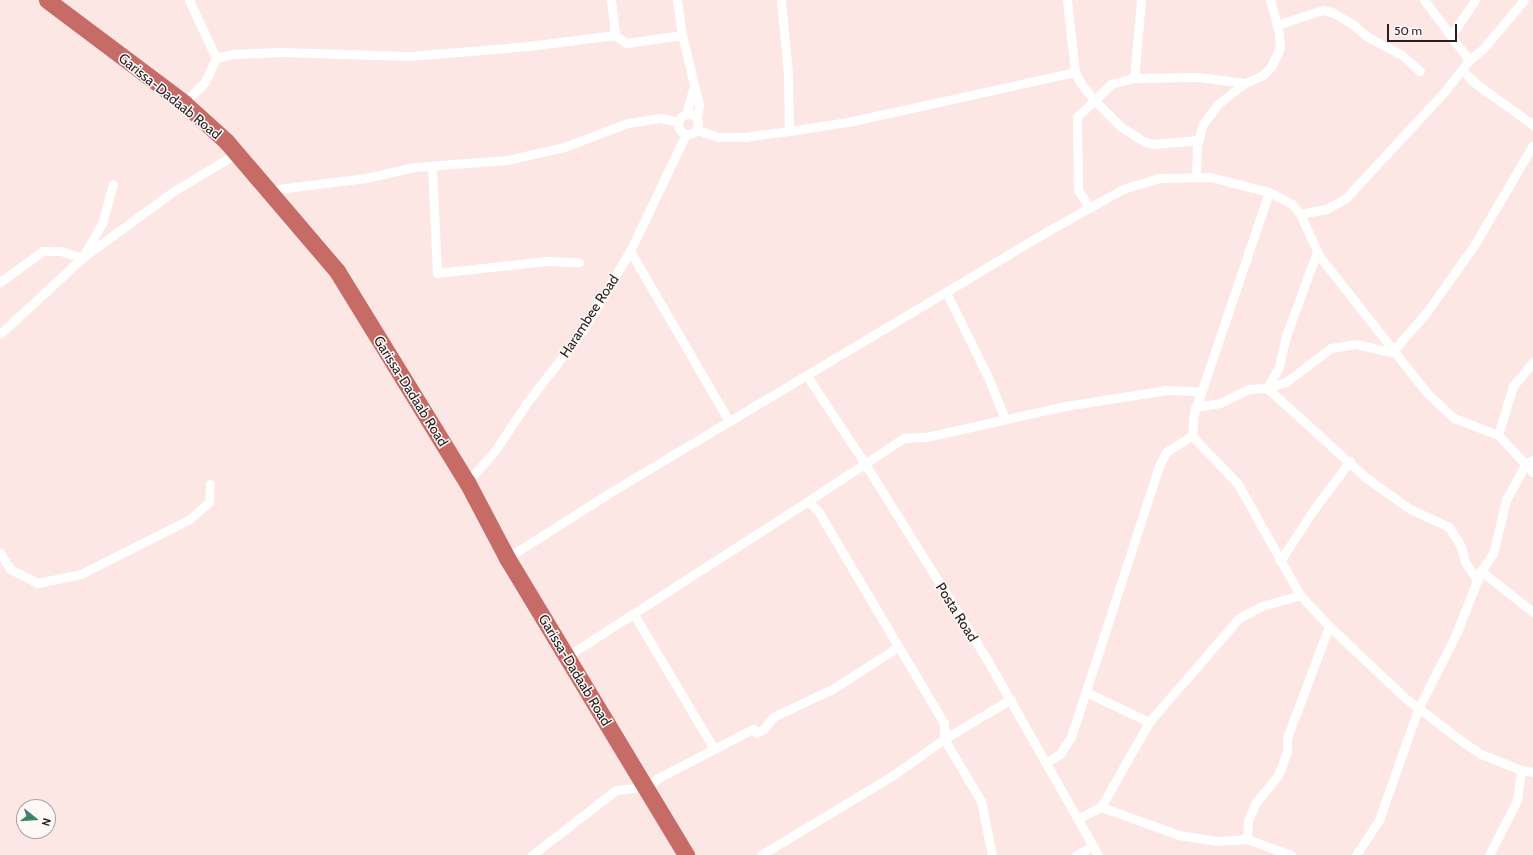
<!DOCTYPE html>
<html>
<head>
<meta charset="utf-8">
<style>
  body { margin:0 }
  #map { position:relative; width:1533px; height:855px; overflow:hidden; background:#fce7e5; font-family:Cabin,sans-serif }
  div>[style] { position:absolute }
  .street>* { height:9px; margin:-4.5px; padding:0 4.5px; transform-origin:4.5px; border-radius:4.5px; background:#fff }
  .street>.ring { margin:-4.5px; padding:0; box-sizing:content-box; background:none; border:9px solid #fff; border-radius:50% }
  .highway>* { height:17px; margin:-8.5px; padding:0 8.5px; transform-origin:8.5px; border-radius:8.5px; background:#c76b66 }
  span { translate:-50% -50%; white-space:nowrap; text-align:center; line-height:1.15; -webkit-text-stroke:3px #fef8f8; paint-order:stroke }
  .street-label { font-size:14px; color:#271e1d }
  .north { position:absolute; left:16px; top:799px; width:40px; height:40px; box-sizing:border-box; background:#fef8f8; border:1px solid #a8a1a0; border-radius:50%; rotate:107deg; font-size:11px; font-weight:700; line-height:16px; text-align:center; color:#271e1d }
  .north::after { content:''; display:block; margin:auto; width:14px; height:18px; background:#3f7f6d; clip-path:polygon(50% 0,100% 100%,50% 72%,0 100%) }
  .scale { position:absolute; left:1387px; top:24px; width:70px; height:18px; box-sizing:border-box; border:2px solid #271e1d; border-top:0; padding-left:5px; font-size:12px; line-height:14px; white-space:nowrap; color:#271e1d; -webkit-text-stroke:3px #fef8f8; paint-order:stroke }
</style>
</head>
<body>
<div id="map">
  <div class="street">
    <div style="left:189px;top:0;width:64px;rotate:65deg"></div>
    <div style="left:611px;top:0;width:35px;rotate:83deg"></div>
    <div style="left:677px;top:0;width:35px;rotate:82deg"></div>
    <div style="left:682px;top:35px;width:72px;rotate:76.3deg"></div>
    <div style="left:699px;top:105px;width:13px;rotate:99deg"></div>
    <div style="left:781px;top:0;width:74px;rotate:84.6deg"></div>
    <div style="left:788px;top:74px;width:57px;rotate:89deg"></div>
    <div style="left:1067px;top:0;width:72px;rotate:83.7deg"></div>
    <div style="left:1075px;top:72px;width:13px;rotate:63deg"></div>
    <div style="left:1081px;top:84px;width:19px;rotate:51deg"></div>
    <div style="left:1093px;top:99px;width:40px;rotate:45deg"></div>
    <div style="left:1121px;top:127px;width:28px;rotate:32deg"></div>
    <div style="left:1145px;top:142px;width:10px;rotate:11deg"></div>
    <div style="left:1155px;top:144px;width:43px;rotate:-5.3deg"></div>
    <div style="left:1424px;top:0;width:75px;rotate:53.1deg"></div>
    <div style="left:1277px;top:25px;width:48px;rotate:-18.1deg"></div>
    <div style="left:1323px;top:10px;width:9px;rotate:13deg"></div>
    <div style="left:1332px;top:12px;width:27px;rotate:31deg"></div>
    <div style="left:1355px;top:26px;width:15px;rotate:42deg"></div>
    <div style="left:1366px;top:36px;width:41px;rotate:27.8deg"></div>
    <div style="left:1402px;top:55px;width:24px;rotate:42deg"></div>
    <div style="left:1451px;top:36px;width:43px;rotate:-56.3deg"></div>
    <div style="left:1462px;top:70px;width:18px;rotate:45deg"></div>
    <div style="left:1475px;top:83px;width:72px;rotate:35.9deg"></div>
    <div style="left:1134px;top:78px;width:78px;rotate:-84.9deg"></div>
    <div style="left:184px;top:103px;width:30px;rotate:-45deg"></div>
    <div style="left:205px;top:82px;width:26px;rotate:-65deg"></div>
    <div style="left:216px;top:58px;width:17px;rotate:-13deg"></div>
    <div style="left:233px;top:54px;width:47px;rotate:-2.4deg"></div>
    <div style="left:280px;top:52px;width:130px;rotate:1.8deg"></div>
    <div style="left:410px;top:56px;width:118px;rotate:-4.8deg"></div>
    <div style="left:528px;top:46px;width:88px;rotate:-7.2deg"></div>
    <div style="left:615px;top:35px;width:14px;rotate:36deg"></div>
    <div style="left:626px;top:43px;width:57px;rotate:-8.1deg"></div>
    <div class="ring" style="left:678px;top:114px;width:11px;height:11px"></div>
    <div style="left:686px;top:114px;width:26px;rotate:-74deg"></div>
    <div style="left:697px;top:130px;width:22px;rotate:18deg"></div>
    <div style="left:718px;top:137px;width:26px"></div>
    <div style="left:744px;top:137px;width:45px;rotate:-7.6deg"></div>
    <div style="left:789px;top:131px;width:60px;rotate:-8.7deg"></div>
    <div style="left:848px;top:122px;width:232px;rotate:-12.4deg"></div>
    <div style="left:432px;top:167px;width:106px;rotate:87.3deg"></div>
    <div style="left:437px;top:273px;width:110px;rotate:-6.3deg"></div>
    <div style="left:546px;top:261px;width:33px;rotate:2deg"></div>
    <div style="left:1196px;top:175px;width:29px;rotate:-88deg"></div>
    <div style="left:1197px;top:146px;width:23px;rotate:-75deg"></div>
    <div style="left:1203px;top:124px;width:25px;rotate:-53deg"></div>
    <div style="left:1218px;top:104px;width:34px;rotate:-38deg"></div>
    <div style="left:1245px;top:83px;width:20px;rotate:-24deg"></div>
    <div style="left:1263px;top:75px;width:11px;rotate:-45deg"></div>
    <div style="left:1271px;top:67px;width:21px;rotate:-65deg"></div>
    <div style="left:1280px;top:48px;width:15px;rotate:-94deg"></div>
    <div style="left:1279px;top:33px;width:34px;rotate:-105deg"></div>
    <div style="left:270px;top:190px;width:97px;rotate:-7.1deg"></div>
    <div style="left:366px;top:178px;width:50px;rotate:-12.7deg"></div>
    <div style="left:415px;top:167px;width:92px;rotate:-4.4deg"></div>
    <div style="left:507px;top:160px;width:58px;rotate:-12.8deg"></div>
    <div style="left:564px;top:147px;width:68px;rotate:-20.6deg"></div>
    <div style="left:628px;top:123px;width:33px;rotate:-9deg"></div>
    <div style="left:661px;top:118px;width:17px;rotate:13deg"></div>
    <div style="left:1269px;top:192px;width:233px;rotate:108.7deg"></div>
    <div style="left:1194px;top:413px;width:23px;rotate:95deg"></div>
    <div style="left:1192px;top:436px;width:66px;rotate:46.2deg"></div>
    <div style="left:1238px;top:484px;width:127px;rotate:60.8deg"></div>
    <div style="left:1300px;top:595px;width:42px;rotate:46.9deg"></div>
    <div style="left:1329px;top:626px;width:103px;rotate:43.4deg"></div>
    <div style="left:1404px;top:697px;width:74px;rotate:37.3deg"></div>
    <div style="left:1463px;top:742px;width:22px;rotate:34deg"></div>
    <div style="left:1481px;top:754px;width:43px;rotate:21.8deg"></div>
    <div style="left:1521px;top:770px;width:12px;rotate:9deg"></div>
    <div style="left:1090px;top:208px;width:22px;rotate:-124deg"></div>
    <div style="left:1078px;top:190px;width:73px;rotate:-90.8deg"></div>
    <div style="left:1077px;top:117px;width:47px;rotate:-44.1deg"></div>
    <div style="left:1111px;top:84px;width:24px;rotate:-15deg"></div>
    <div style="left:1134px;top:78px;width:65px;rotate:-0.9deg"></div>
    <div style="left:1199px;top:77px;width:46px;rotate:7.4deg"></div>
    <div style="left:1300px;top:214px;width:26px;rotate:-11deg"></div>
    <div style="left:1326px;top:209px;width:21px;rotate:-28deg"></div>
    <div style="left:1345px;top:199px;width:147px;rotate:-47.2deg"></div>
    <div style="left:1445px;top:91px;width:39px;rotate:-52deg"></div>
    <div style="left:1469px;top:60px;width:16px;rotate:-38deg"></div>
    <div style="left:1482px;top:50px;width:65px;rotate:-50deg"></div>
    <div style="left:630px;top:251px;width:197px;rotate:59.8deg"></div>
    <div style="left:1317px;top:252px;width:90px;rotate:110.3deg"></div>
    <div style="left:1286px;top:336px;width:32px;rotate:103deg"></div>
    <div style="left:1279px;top:367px;width:24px;rotate:120deg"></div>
    <div style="left:1267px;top:388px;width:132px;rotate:42.2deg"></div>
    <div style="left:1365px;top:477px;width:55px;rotate:35.4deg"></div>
    <div style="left:1410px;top:509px;width:43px;rotate:24.8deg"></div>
    <div style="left:1449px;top:527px;width:22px;rotate:58deg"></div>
    <div style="left:1461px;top:546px;width:16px;rotate:76deg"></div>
    <div style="left:1465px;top:562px;width:22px;rotate:56deg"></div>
    <div style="left:0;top:282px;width:53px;rotate:-35.8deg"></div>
    <div style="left:43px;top:251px;width:18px"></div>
    <div style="left:61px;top:251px;width:22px;rotate:18deg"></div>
    <div style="left:82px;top:258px;width:39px;rotate:-60deg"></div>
    <div style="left:102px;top:224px;width:41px;rotate:-74.6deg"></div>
    <div style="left:946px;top:292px;width:95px;rotate:63.7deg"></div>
    <div style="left:988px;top:377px;width:45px;rotate:68deg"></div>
    <div style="left:0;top:334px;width:112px;rotate:-42.8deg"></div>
    <div style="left:82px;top:258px;width:114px;rotate:-36.1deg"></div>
    <div style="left:174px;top:191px;width:74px;rotate:-31.1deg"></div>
    <div style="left:807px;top:376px;width:103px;rotate:56.5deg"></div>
    <div style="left:864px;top:462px;width:237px;rotate:58.1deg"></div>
    <div style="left:989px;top:663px;width:221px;rotate:60.4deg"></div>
    <div style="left:1195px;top:407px;width:25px;rotate:-9deg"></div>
    <div style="left:1220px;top:403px;width:32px;rotate:-26deg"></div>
    <div style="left:1249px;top:389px;width:18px;rotate:-3deg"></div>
    <div style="left:1267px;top:388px;width:20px;rotate:-18deg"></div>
    <div style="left:1286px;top:382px;width:56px;rotate:-37.1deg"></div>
    <div style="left:1331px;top:348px;width:25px;rotate:-9deg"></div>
    <div style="left:1356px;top:344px;width:37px;rotate:13deg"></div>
    <div style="left:1392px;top:352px;width:52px;rotate:-48.9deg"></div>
    <div style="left:1426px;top:313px;width:81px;rotate:-54.5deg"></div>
    <div style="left:1473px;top:247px;width:118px;rotate:-59.5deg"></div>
    <div style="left:1498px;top:435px;width:51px;rotate:-73deg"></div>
    <div style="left:1513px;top:386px;width:31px;rotate:-50deg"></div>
    <div style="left:467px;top:482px;width:40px;rotate:-48deg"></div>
    <div style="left:494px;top:452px;width:58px;rotate:-56.3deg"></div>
    <div style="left:526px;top:404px;width:97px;rotate:-52.5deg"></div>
    <div style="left:585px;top:327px;width:88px;rotate:-59.4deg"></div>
    <div style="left:630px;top:251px;width:130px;rotate:-64.4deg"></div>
    <div style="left:808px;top:501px;width:115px;rotate:-33.3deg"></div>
    <div style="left:904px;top:438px;width:22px;rotate:-3deg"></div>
    <div style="left:926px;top:437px;width:142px;rotate:-12.6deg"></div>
    <div style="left:1065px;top:406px;width:103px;rotate:-8.9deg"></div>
    <div style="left:1167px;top:390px;width:34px;rotate:2deg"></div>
    <div style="left:0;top:553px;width:19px;rotate:58deg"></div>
    <div style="left:10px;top:569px;width:31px;rotate:27deg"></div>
    <div style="left:38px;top:583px;width:44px;rotate:-11.8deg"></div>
    <div style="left:81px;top:574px;width:122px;rotate:-26.8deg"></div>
    <div style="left:190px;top:519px;width:25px;rotate:-42deg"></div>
    <div style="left:209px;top:502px;width:18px;rotate:-87deg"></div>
    <div style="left:507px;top:558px;width:123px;rotate:-32.4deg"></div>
    <div style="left:611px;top:492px;width:507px;rotate:-30.87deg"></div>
    <div style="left:1046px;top:232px;width:88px;rotate:-29.2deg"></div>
    <div style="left:1123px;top:189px;width:38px;rotate:-17deg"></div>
    <div style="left:1159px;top:178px;width:51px;rotate:-1.1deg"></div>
    <div style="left:1210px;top:177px;width:61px;rotate:14.3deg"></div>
    <div style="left:1269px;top:192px;width:26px;rotate:28deg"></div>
    <div style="left:1292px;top:204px;width:13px;rotate:51deg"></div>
    <div style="left:1300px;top:214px;width:47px;rotate:65.1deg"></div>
    <div style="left:1320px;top:257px;width:173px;rotate:51.8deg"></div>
    <div style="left:1427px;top:393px;width:37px;rotate:43deg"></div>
    <div style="left:1454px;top:418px;width:47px;rotate:21.1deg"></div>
    <div style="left:1498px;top:435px;width:51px;rotate:46.6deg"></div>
    <div style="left:1280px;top:561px;width:62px;rotate:-56.8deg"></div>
    <div style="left:1314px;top:509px;width:60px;rotate:-53.1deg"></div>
    <div style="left:1481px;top:571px;width:66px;rotate:38.3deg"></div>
    <div style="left:633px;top:613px;width:158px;rotate:59.2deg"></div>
    <div style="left:566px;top:657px;width:288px;rotate:-32.8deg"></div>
    <div style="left:808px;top:501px;width:14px;rotate:45deg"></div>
    <div style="left:818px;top:511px;width:247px;rotate:59.3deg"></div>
    <div style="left:944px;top:723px;width:16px;rotate:90deg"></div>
    <div style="left:944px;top:739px;width:72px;rotate:59.2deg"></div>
    <div style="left:981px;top:801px;width:55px;rotate:78.5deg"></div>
    <div style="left:1088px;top:693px;width:68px;rotate:25.4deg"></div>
    <div style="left:1046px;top:763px;width:17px;rotate:-33deg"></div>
    <div style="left:1060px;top:754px;width:20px;rotate:-57deg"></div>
    <div style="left:1071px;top:737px;width:285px;rotate:-72deg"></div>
    <div style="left:1159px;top:466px;width:16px;rotate:-63deg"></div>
    <div style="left:1166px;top:452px;width:31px;rotate:-32deg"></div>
    <div style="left:1101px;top:807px;width:83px;rotate:19.7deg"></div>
    <div style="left:1179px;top:835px;width:38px;rotate:9deg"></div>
    <div style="left:1217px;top:841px;width:30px;rotate:-4deg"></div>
    <div style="left:1247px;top:839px;width:47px;rotate:20deg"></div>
    <div style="left:1078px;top:819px;width:26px;rotate:-28deg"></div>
    <div style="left:1101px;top:807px;width:98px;rotate:-60.5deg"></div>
    <div style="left:1149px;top:722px;width:138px;rotate:-49.1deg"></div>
    <div style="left:1239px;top:618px;width:26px;rotate:-28deg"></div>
    <div style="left:1262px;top:606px;width:40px;rotate:-16deg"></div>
    <div style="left:1247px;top:839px;width:18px;rotate:-87deg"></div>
    <div style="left:1248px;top:821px;width:21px;rotate:-67deg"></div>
    <div style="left:1256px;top:802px;width:34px;rotate:-50deg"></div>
    <div style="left:1278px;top:776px;width:27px;rotate:-70deg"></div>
    <div style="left:1287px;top:751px;width:13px;rotate:-90deg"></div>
    <div style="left:1287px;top:738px;width:120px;rotate:-69.4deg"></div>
    <div style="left:532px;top:855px;width:106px;rotate:-37.7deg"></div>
    <div style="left:616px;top:790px;width:30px;rotate:-6deg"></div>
    <div style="left:646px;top:787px;width:17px;rotate:-36deg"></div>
    <div style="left:660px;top:777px;width:105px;rotate:-27.3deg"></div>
    <div style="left:753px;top:729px;width:5px;rotate:53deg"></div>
    <div style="left:756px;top:733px;width:9px;rotate:-27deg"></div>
    <div style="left:764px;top:729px;width:15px;rotate:-53deg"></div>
    <div style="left:773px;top:717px;width:68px;rotate:-25.4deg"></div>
    <div style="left:834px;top:688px;width:76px;rotate:-32.6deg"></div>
    <div style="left:761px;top:855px;width:153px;rotate:-31.1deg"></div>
    <div style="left:892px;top:776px;width:64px;rotate:-35.4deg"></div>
    <div style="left:944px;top:739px;width:78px;rotate:-30.8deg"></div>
    <div style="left:1076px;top:855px;width:18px;rotate:-27deg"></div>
    <div style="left:1356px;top:855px;width:42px;rotate:-56.7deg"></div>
    <div style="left:1379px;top:820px;width:118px;rotate:-70.6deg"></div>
    <div style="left:1418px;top:709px;width:84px;rotate:-63.1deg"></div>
    <div style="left:1456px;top:634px;width:68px;rotate:-68.4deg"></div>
    <div style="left:1481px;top:571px;width:21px;rotate:-55deg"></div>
    <div style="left:1493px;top:554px;width:56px;rotate:-76.5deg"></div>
    <div style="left:1506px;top:500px;width:42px;rotate:-61.6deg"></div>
    <div style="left:1526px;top:463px;width:8px;rotate:-23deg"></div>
    <div style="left:1489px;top:855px;width:62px;rotate:-63deg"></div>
    <div style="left:1517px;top:800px;width:30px;rotate:-82deg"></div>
  </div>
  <div class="highway">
    <div style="left:47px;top:0;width:171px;rotate:36.9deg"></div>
    <div style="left:184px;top:103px;width:57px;rotate:42.1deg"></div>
    <div style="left:226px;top:141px;width:171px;rotate:49.5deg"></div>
    <div style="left:337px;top:271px;width:248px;rotate:58.4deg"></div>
    <div style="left:467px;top:482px;width:86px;rotate:62.2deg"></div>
    <div style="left:507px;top:558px;width:347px;rotate:58.9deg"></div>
  </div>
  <div class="street-label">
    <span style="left:170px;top:96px;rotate:39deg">Garissa-Dadaab Road</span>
    <span style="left:589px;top:316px;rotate:-57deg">Harambee Road</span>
    <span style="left:411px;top:391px;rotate:58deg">Garissa-Dadaab Road</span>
    <span style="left:957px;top:612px;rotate:58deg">Posta Road</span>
    <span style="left:575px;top:670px;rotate:59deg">Garissa-Dadaab Road</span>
  </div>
  <div class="north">N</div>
  <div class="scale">50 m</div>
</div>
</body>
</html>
